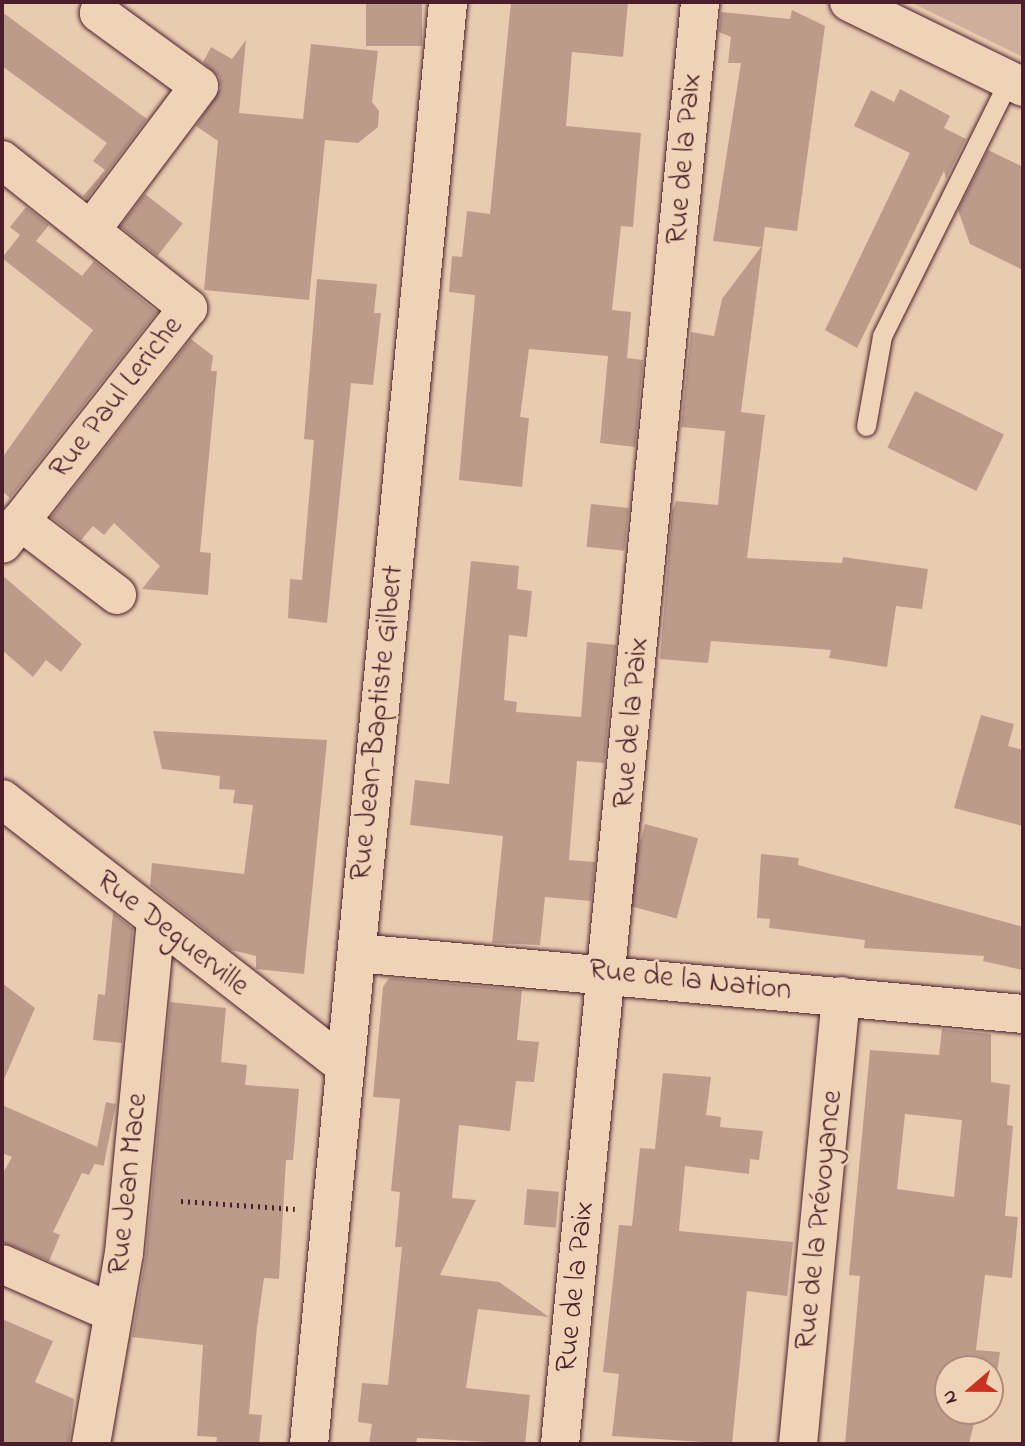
<!DOCTYPE html>
<html>
<head>
<meta charset="utf-8">
<style>
  body { margin:0 }
  #map { position:relative; width:1025px; height:1446px; overflow:hidden; background:#e9ccb0; font-family:"Indie Flower",sans-serif }
  div>[style] { position:absolute }
  .green>* { inset:0; background:#cfaf9b }
  .building>* { inset:0; background:#bd9b8b; transform-origin:0 0 }
  .path>* { height:4.5px; margin-top:-2.25px; transform-origin:0; background:repeating-linear-gradient(90deg,#4a1f2b 0 2px,transparent 0 7px) }
  .roads { filter:drop-shadow(0 0 2px #4a1f2b) drop-shadow(0 0 2px #4a1f2b) }
  .service>* { height:19px; margin:-9.5px; padding:0 9.5px; transform-origin:9.5px; border-radius:9.5px; background:#f0d3b6 }
  .minor>* { height:38px; margin:-19px; padding:0 19px; transform-origin:19px; border-radius:19px; background:#f0d3b6 }
  .tertiary>* { height:38px; margin:-19px; padding:0 19px; transform-origin:19px; border-radius:19px; background:#f0d3b6 }
  span { translate:-50% -50%; white-space:nowrap; text-align:center; line-height:1.15; -webkit-text-stroke:5px #f0d3b6; paint-order:stroke }
  .street-label { font-size:30px; color:#4a1f2b }
  .frame { position:absolute; inset:0; border:4px solid #4a1f2b; pointer-events:none }
  .north { position:absolute; left:934px; top:1355px; width:70px; height:70px; box-sizing:border-box; background:#f0d3b6; border:2px solid #ae8b7e; border-radius:50%; rotate:250deg; font-size:19px; font-weight:700; line-height:28px; text-align:center; color:#4a1f2b }
  .north::after { content:''; display:block; margin:auto; width:24px; height:32px; background:#c8321e; clip-path:polygon(50% 0,100% 100%,50% 72%,0 100%) }
</style>
</head>
<body>
<div id="map">
  <div class="green">
    <div style="clip-path:polygon(910px 2px,1023px 2px,1023px 57px)"></div>
  </div>
  <div class="building">
    <div style="left:366px;top:2px;width:56px;height:44px"></div>
    <div style="clip-path:polygon(511px 2px,628px 2px,623px 57px,572px 52px,566px 126px,641px 133px,633px 227px,621px 226px,612px 310px,631px 312px,627px 358px,643px 360px,635px 447px,600px 443px,608px 356px,529px 349px,520px 417px,529px 418px,522px 487px,459px 480px,475px 295px,449px 292px,452px 256px,462px 257px,467px 211px,490px 214px)"></div>
    <div style="clip-path:polygon(792px 10px,825px 26px,797px 231px,765px 227px,741px 412px,765px 415px,747px 558px,842px 563px,843px 557px,928px 569px,922px 609px,896px 606px,887px 667px,829px 658px,831px 650px,711px 641px,708px 663px,660px 659px,672px 512px,676px 501px,718px 505px,725px 431px,681px 427px,691px 332px,714px 336px,722px 299px,761px 247px,713px 241px,741px 63px,728px 63px,731px 37px,719px 32px,721px 12px,790px 19px)"></div>
    <div style="clip-path:polygon(2px 12px,147px 119px,87px 199px,83px 196px,105px 170px,93px 161px,107px 143px,2px 66px)"></div>
    <div style="clip-path:polygon(246px 40px,239px 113px,303px 119px,311px 44px,378px 51px,372px 102px,379px 111px,378px 127px,358px 143px,325px 140px,309px 300px,204px 290px,218px 141px,196px 126px,221px 88px,219px 77px,203px 62px,211px 47px,232px 59px)"></div>
    <div style="clip-path:polygon(900px 89px,950px 116px,944px 128px,966px 139px,946px 179px,944px 171px,857px 348px,825px 330px,910px 153px,854px 126px,871px 90px,894px 102px)"></div>
    <div style="clip-path:polygon(988px 150px,1023px 167px,1023px 270px,970px 244px,958px 210px)"></div>
    <div style="left:145px;top:194px;width:48px;height:41px;rotate:38deg"></div>
    <div style="clip-path:polygon(26px 207px,49px 225px,36px 241px,82px 276px,94px 261px,157px 312px,10px 498px,2px 491px,2px 458px,93px 330px,2px 258px,20px 235px,10px 227px)"></div>
    <div style="clip-path:polygon(317px 279px,377px 284px,374px 313px,381px 313px,373px 385px,351px 383px,327px 623px,288px 618px,290px 579px,302px 580px,314px 440px,304px 439px)"></div>
    <div style="clip-path:polygon(191px 339px,213px 356px,211px 371px,217px 371px,200px 552px,211px 553px,208px 595px,142px 589px,160px 566px,114px 523px,104px 535px,93px 526px,81px 540px,51px 517px)"></div>
    <div style="left:915px;top:391px;width:99px;height:63px;rotate:26deg"></div>
    <div style="left:591px;top:504px;width:38px;height:43px;rotate:6deg"></div>
    <div style="clip-path:polygon(471px 561px,519px 566px,517px 589px,532px 591px,527px 637px,509px 635px,504px 700px,517px 702px,516px 712px,581px 717px,587px 642px,616px 645px,604px 763px,577px 761px,569px 860px,595px 862px,591px 901px,545px 897px,540px 945px,492px 943px,503px 836px,410px 825px,415px 780px,449px 784px)"></div>
    <div style="clip-path:polygon(2px 575px,82px 644px,61px 672px,46px 660px,33px 677px,2px 650px)"></div>
    <div style="clip-path:polygon(981px 715px,1014px 724px,1008px 746px,1023px 750px,1023px 826px,954px 808px)"></div>
    <div style="clip-path:polygon(153px 731px,327px 740px,304px 974px,256px 969px,256px 956px,231px 950px,150px 886px,152px 863px,244px 874px,253px 805px,233px 803px,235px 790px,219px 789px,220px 776px,162px 769px)"></div>
    <div style="left:645px;top:824px;width:55px;height:83px;rotate:15deg"></div>
    <div style="clip-path:polygon(761px 854px,799px 858px,798px 865px,1023px 927px,1023px 970px,983px 961px,984px 956px,864px 948px,865px 940px,769px 928px,770px 919px,757px 918px)"></div>
    <div style="clip-path:polygon(113px 913px,133px 929px,122px 1043px,93px 1040px,98px 994px,105px 995px)"></div>
    <div style="clip-path:polygon(389px 978px,522px 990px,517px 1040px,539px 1042px,534px 1082px,516px 1081px,510px 1131px,459px 1125px,452px 1198px,476px 1200px,440px 1275px,499px 1282px,549px 1317px,478px 1309px,466px 1388px,530px 1395px,525px 1444px,417px 1438px,416px 1444px,369px 1444px,372px 1424px,358px 1422px,362px 1383px,388px 1385px,402px 1247px,395px 1247px,400px 1192px,391px 1191px,400px 1099px,373px 1097px,383px 987px)"></div>
    <div style="clip-path:polygon(2px 983px,35px 1008px,2px 1084px)"></div>
    <div style="clip-path:polygon(170px 1002px,226px 1008px,221px 1062px,247px 1065px,245px 1085px,299px 1089px,293px 1160px,286px 1160px,279px 1279px,264px 1278px,257px 1327px,249px 1414px,262px 1415px,259px 1444px,216px 1444px,217px 1437px,197px 1436px,203px 1345px,132px 1337px,146px 1255px)"></div>
    <div style="clip-path:polygon(evenodd,942px 1029px,991px 1034px,991px 1082px,1010px 1085px,1007px 1125px,1013px 1126px,1005px 1216px,1018px 1217px,1012px 1278px,985px 1275px,976px 1350px,1000px 1352px,995px 1386px,990px 1385px,990px 1369px,948px 1369px,948px 1411px,977px 1411px,969px 1444px,845px 1444px,860px 1276px,849px 1275px,870px 1050px,939px 1055px,942px 1029px,905px 1114px,962px 1120px,954px 1197px,897px 1189px,905px 1114px)"></div>
    <div style="clip-path:polygon(663px 1073px,711px 1077px,706px 1115px,721px 1117px,720px 1127px,763px 1131px,759px 1160px,750px 1159px,749px 1174px,685px 1166px,679px 1231px,793px 1242px,787px 1296px,747px 1291px,732px 1444px,612px 1436px,619px 1374px,603px 1372px,619px 1225px,632px 1226px,640px 1148px,655px 1149px)"></div>
    <div style="left:106px;top:1102px;width:10px;height:63px;rotate:11deg"></div>
    <div style="clip-path:polygon(2px 1105px,102px 1149px,89px 1175px,82px 1173px,53px 1232px,60px 1235px,49px 1261px,2px 1242px,2px 1175px,12px 1157px,2px 1153px)"></div>
    <div style="left:527px;top:1189px;width:32px;height:36px;rotate:5deg"></div>
    <div style="clip-path:polygon(2px 1319px,53px 1341px,35px 1382px,74px 1399px,69px 1444px,2px 1444px)"></div>
  </div>
  <div class="path">
    <div style="left:181px;top:1201px;width:114px;rotate:4deg"></div>
  </div>
  <div class="roads">
    <div class="service">
      <div style="left:866px;top:426px;width:91px;rotate:-79.9deg"></div>
      <div style="left:882px;top:336px;width:286px;rotate:-63.6deg"></div>
    </div>
    <div class="minor">
      <div style="left:2px;top:160px;width:238px;rotate:38.5deg"></div>
      <div style="left:188px;top:308px;width:300px;rotate:128.2deg"></div>
      <div style="left:91px;top:230px;width:180px;rotate:-53.1deg"></div>
      <div style="left:199px;top:86px;width:124px;rotate:-143.9deg"></div>
      <div style="left:20px;top:521px;width:122px;rotate:37.3deg"></div>
      <div style="left:2px;top:799px;width:435px;rotate:37.9deg"></div>
      <div style="left:357px;top:953px;width:669px;rotate:5.23deg"></div>
      <div style="left:2px;top:1264px;width:121px;rotate:23.8deg"></div>
      <div style="left:91px;top:1444px;width:194px;rotate:-80.2deg"></div>
      <div style="left:124px;top:1253px;width:332px;rotate:-84.5deg"></div>
      <div style="left:309px;top:1444px;width:1449px;rotate:-84.49deg"></div>
      <div style="left:560px;top:1444px;width:1449px;rotate:-84.45deg"></div>
      <div style="left:798px;top:1444px;width:450px;rotate:-84.5deg"></div>
    </div>
    <div class="tertiary">
      <div style="left:849px;top:2px;width:194px;rotate:26deg"></div>
    </div>
  </div>
  <div class="street-label">
    <span style="left:685px;top:159px;rotate:-85deg">Rue de la Paix</span>
    <span style="left:117px;top:398px;rotate:-52deg">Rue Paul Leriche</span>
    <span style="left:378px;top:723px;rotate:-84deg">Rue Jean-Baptiste Gilbert</span>
    <span style="left:632px;top:723px;rotate:-85deg">Rue de la Paix</span>
    <span style="left:172px;top:934px;rotate:38deg">Rue Deguerville</span>
    <span style="left:690px;top:981px;rotate:6deg">Rue de la Nation</span>
    <span style="left:129px;top:1184px;rotate:-84deg">Rue Jean Mace</span>
    <span style="left:820px;top:1220px;rotate:-84deg">Rue de la Prévoyance</span>
    <span style="left:576px;top:1287px;rotate:-84deg">Rue de la Paix</span>
  </div>
  <div class="frame"></div>
  <div class="north">N</div>
</div>
</body>
</html>
